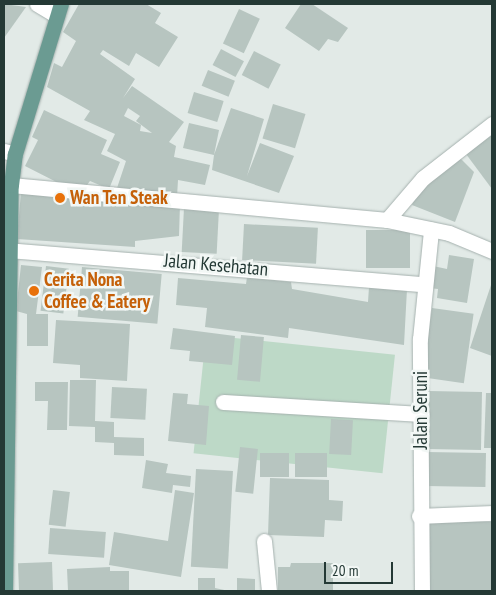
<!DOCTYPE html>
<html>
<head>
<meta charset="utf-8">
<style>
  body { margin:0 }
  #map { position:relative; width:496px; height:595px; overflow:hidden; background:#e2eae7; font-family:"PT Sans Narrow",sans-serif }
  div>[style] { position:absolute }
  .green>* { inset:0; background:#bdd9c7; transform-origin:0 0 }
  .building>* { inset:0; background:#b7c5c0; transform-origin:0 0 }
  .roads { filter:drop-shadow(0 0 1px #a5b1ae) drop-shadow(0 0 1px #a5b1ae) }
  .minor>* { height:15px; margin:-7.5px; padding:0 7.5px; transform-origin:7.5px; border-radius:7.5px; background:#fff }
  .primary>* { height:15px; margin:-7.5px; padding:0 7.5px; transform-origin:7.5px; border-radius:7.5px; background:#6b9b92 }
  .dots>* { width:14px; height:14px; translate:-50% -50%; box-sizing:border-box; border:2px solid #f2f7f5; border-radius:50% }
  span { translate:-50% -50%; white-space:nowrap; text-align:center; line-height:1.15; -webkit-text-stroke:5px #f2f7f5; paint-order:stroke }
  .food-label { font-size:19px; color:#c56008; font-weight:700 }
  .left { translate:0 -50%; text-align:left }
  .street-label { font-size:19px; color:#243935 }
  .frame { position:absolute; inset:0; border:5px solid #243935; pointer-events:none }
  .scale { position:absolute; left:324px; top:562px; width:69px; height:22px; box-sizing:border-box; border:2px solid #243935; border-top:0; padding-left:6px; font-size:15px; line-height:18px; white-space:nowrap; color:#243935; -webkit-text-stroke:4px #f2f7f5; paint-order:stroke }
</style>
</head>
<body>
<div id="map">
  <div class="green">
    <div style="left:206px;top:335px;width:190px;height:119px;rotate:6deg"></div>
  </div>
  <div class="building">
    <div style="clip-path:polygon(4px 4px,26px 7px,4px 38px)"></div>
    <div style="clip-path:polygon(evenodd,79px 4px,146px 4px,161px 13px,155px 23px,178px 37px,159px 67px,136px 53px,129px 66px,103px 50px,100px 54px,135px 79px,123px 98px,132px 86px,184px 122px,169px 142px,176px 146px,174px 157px,210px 165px,205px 185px,178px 180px,177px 197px,116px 191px,126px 161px,107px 151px,115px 134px,84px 120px,90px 111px,47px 87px,54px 63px,62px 67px,76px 41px,63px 32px,79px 4px,128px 108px,140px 116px,136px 121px,152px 133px,140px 131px,141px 125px,124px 116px,128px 108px)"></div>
    <div style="clip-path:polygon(301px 4px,312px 4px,348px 28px,338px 42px,328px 39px,319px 51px,285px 28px)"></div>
    <div style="left:239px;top:9px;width:23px;height:38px;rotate:25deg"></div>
    <div style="left:221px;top:49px;width:26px;height:18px;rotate:28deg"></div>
    <div style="left:254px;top:51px;width:30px;height:27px;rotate:27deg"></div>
    <div style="left:208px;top:70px;width:29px;height:17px;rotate:22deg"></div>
    <div style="left:194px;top:92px;width:31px;height:22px;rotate:17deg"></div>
    <div style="left:273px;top:104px;width:34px;height:36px;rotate:17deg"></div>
    <div style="clip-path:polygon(231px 108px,264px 119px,247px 176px,260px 143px,294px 156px,279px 193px,212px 170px,214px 155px,183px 148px,189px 123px,219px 130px,214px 155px)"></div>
    <div style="clip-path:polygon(44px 110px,107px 140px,101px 154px,120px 162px,109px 189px,90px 181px,80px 194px,25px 166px,38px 140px,32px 137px)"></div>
    <div style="clip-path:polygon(492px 135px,492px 189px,466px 154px)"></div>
    <div style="clip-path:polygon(455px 153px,474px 172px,455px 222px,412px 205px,418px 191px)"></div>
    <div style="clip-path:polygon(21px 192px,180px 204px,179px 236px,135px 241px,135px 247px,17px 239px)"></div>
    <div style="left:184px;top:208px;width:35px;height:44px;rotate:3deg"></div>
    <div style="left:244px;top:224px;width:74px;height:36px;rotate:3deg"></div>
    <div style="left:366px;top:230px;width:44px;height:38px"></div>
    <div style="clip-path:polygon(449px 255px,474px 259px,467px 303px,437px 298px,438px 289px,429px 288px,433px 266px,447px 269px)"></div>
    <div style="clip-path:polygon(21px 265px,42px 267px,36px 314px,48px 314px,48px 346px,27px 346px,27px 314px,16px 311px)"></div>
    <div style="left:46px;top:266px;width:23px;height:45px;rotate:7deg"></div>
    <div style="left:82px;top:267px;width:80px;height:50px;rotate:5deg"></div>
    <div style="clip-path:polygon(247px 277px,291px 282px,292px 289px,368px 302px,369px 287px,407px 289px,404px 345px,289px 328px,288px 338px,205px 327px,207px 308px,176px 305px,178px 278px,246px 284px)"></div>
    <div style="clip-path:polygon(492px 282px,492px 356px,470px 348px)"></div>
    <div style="left:432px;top:308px;width:42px;height:70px;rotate:8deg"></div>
    <div style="clip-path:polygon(56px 320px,130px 324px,127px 381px,80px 378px,80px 365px,53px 363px)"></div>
    <div style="clip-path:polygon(173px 328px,235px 336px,232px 365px,189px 361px,190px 351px,170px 349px)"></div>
    <div style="left:241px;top:335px;width:23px;height:45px;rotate:5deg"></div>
    <div style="clip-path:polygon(70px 380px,96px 380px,95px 421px,114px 422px,114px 437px,144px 438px,144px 456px,114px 455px,114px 443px,95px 442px,95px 427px,69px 426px)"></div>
    <div style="clip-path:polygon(35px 382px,68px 382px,67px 430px,47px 430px,48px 401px,35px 401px)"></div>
    <div style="left:112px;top:387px;width:35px;height:31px;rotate:3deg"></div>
    <div style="left:428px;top:391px;width:54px;height:58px;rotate:1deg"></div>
    <div style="clip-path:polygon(173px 393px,188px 394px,187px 404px,209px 406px,206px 445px,168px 441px)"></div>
    <div style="clip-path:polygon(486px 393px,492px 393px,492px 448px,484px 448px)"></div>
    <div style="left:331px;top:419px;width:22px;height:35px;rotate:3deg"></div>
    <div style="left:240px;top:447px;width:18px;height:45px;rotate:6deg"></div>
    <div style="left:427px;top:452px;width:59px;height:34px;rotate:1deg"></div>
    <div style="left:260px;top:453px;width:29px;height:24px"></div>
    <div style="left:295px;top:453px;width:32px;height:24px"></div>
    <div style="clip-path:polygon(146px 460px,168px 464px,166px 473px,191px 476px,190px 487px,173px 485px,172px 493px,142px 488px)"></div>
    <div style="left:196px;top:469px;width:37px;height:98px;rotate:3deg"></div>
    <div style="clip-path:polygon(270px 478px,329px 480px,329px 500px,343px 501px,342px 521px,325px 520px,324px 537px,268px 535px)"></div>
    <div style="left:53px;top:490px;width:17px;height:35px;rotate:7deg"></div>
    <div style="clip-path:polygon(175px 490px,194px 493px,181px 577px,109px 565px,114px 532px,168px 541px)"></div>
    <div style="clip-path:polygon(476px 521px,492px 522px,492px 591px,426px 591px,423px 524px)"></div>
    <div style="left:50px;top:528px;width:56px;height:26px;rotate:4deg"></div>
    <div style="left:52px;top:562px;width:29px;height:34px;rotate:88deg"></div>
    <div style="clip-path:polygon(291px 563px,333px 563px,333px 591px,278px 591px,278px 567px,290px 567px)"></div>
    <div style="clip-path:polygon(110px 567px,110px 571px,129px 571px,129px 591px,68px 591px,67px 569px)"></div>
    <div style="clip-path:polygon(198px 578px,215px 578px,215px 588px,229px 591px,198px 591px)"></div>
    <div style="clip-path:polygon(237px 578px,255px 579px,255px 590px,237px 591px)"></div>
  </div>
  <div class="roads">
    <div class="minor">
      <div style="left:37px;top:4px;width:21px;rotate:31deg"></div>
      <div style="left:4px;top:151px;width:11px;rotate:15deg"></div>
      <div style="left:11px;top:185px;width:378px;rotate:5.3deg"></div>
      <div style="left:387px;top:220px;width:63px;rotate:11.8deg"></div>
      <div style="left:449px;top:233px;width:47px;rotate:22.7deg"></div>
      <div style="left:387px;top:220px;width:55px;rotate:-49.4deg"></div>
      <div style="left:423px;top:178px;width:88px;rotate:-38deg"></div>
      <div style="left:7px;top:250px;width:419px;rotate:4.7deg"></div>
      <div style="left:223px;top:402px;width:199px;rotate:3.5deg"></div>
      <div style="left:419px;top:516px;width:73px;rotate:-2.4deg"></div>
      <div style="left:264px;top:541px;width:50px;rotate:84.3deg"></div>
      <div style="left:422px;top:591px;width:252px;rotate:-90.5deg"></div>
      <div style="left:420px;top:339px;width:110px;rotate:-84.2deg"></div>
    </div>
    <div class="primary">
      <div style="left:5px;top:591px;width:406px;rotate:-89.2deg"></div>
      <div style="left:11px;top:185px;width:31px;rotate:-83deg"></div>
      <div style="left:15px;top:154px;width:157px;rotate:-73deg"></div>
    </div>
  </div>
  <div class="dots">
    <div style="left:60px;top:198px;background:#e8710a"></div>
    <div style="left:34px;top:291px;background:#e8710a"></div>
  </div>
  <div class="food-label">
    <span class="left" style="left:70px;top:198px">Wan Ten Steak</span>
    <span class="left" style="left:44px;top:291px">Cerita Nona<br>Coffee &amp; Eatery</span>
  </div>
  <div class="street-label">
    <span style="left:216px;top:265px;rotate:5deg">Jalan Kesehatan</span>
    <span style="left:421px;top:410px;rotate:-90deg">Jalan Seruni</span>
  </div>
  <div class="frame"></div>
  <div class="scale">20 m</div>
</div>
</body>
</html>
